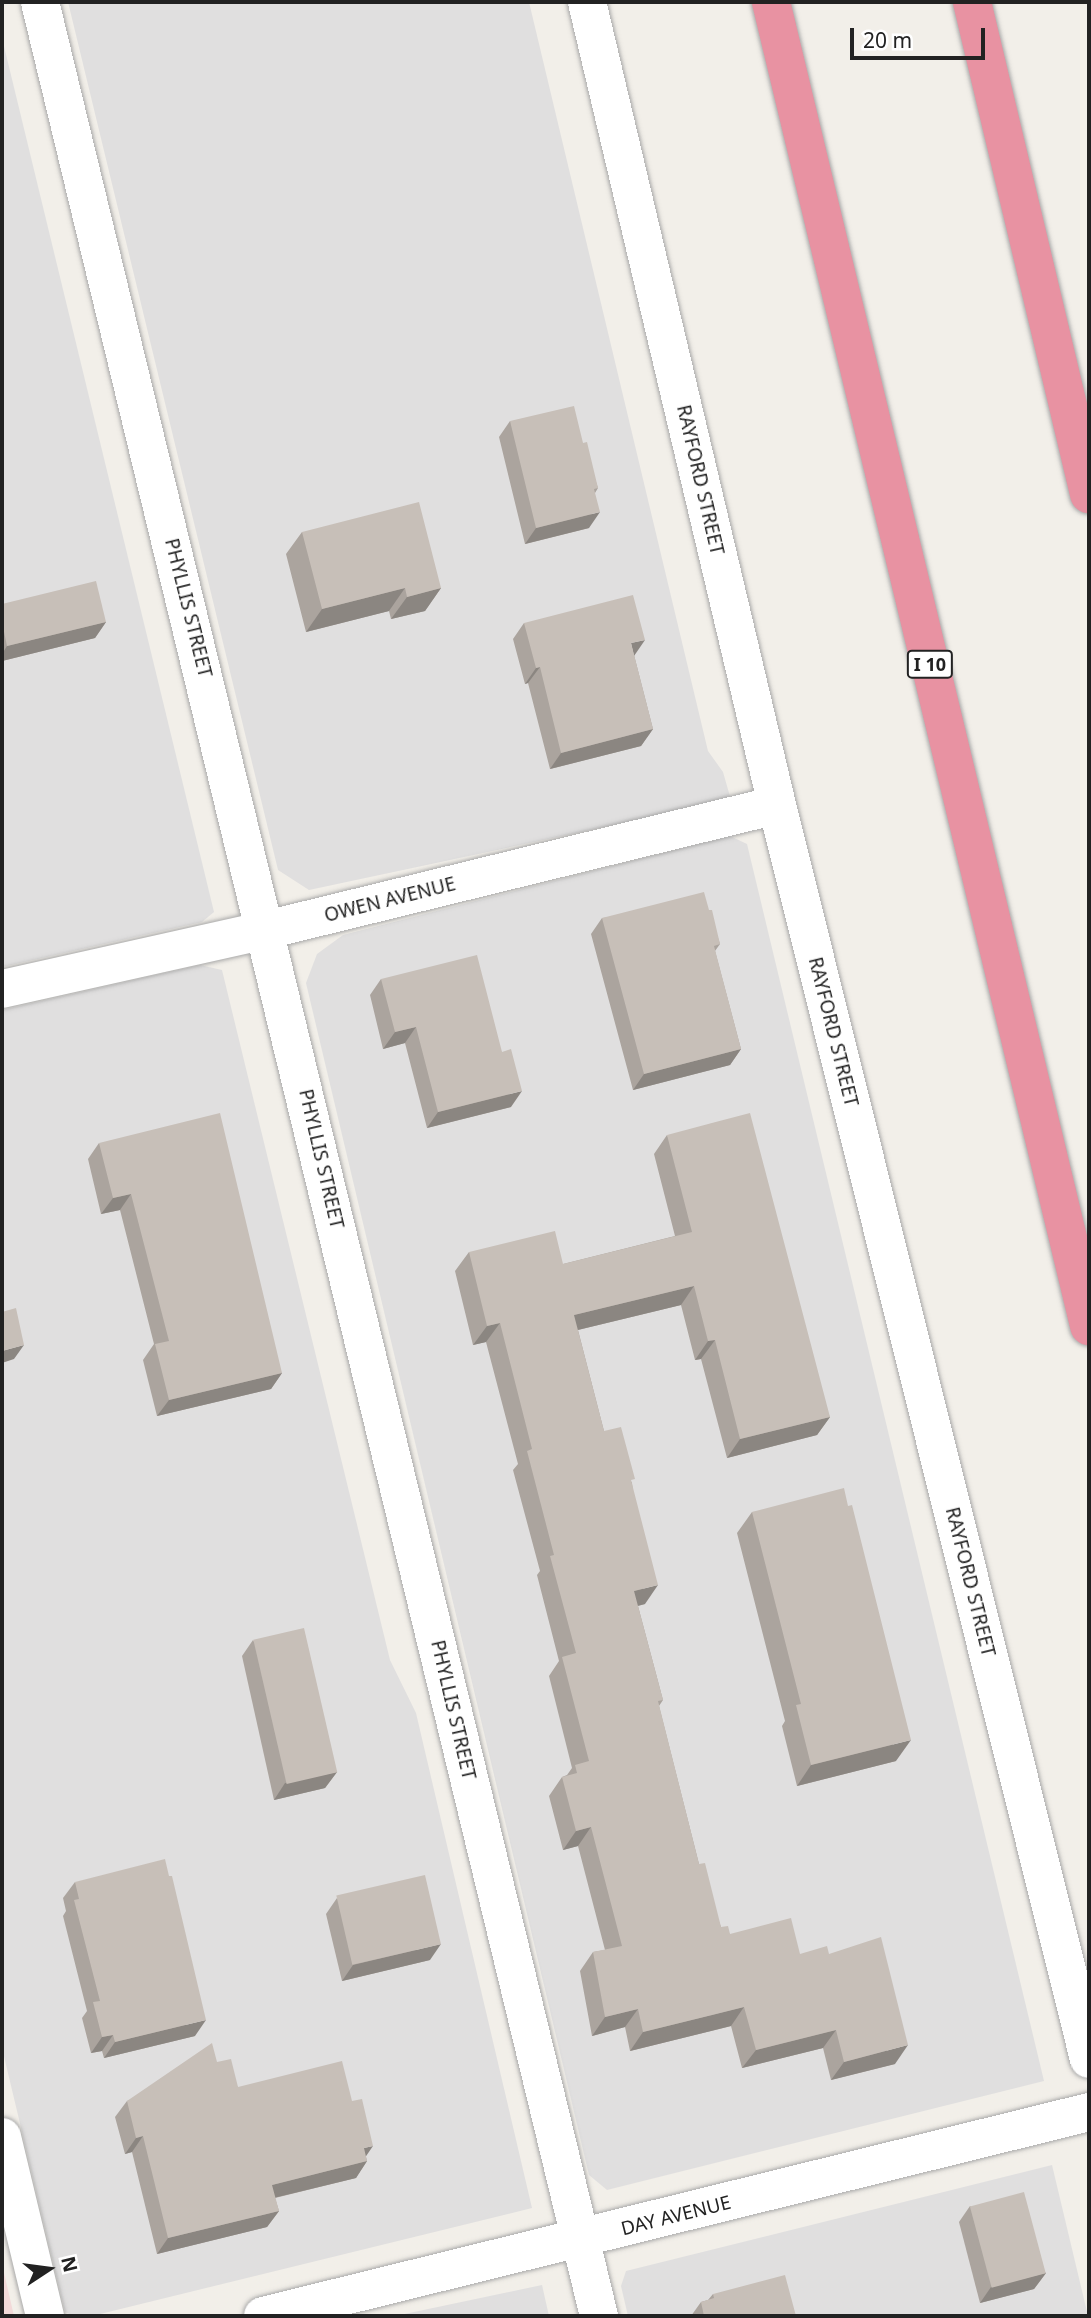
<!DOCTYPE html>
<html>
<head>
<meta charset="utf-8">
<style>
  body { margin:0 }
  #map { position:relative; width:1091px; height:2318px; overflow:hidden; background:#f2efe9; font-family:"Noto Sans",sans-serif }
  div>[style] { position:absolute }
  .residential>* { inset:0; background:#e0dfdf }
  .commercial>* { inset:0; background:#f2dad9 }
  .roads { filter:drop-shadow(0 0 2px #a9a9a9) drop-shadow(0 0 2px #a9a9a9) }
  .street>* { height:38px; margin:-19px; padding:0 19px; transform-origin:19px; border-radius:19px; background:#fff }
  .highway>* { height:38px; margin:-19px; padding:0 19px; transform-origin:19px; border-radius:19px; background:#e892a2 }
  .wall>* { inset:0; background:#aba49e }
  .shaded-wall>* { inset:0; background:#8b8681 }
  .building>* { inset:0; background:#c7bfb8; transform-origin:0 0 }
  span { translate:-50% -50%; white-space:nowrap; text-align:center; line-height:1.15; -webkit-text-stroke:5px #fff; paint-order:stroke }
  .shield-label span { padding:2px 5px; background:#fff; border:2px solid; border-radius:5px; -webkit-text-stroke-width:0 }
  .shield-label { font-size:18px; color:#222; font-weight:700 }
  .street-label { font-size:19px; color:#222 }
  .frame { position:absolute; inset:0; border:4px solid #222; pointer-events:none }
  .north { position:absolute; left:14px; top:2234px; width:70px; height:70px; -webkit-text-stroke:5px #fff; paint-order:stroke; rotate:77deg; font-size:19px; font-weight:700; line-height:28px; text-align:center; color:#222 }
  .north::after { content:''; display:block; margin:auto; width:24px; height:32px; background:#222; clip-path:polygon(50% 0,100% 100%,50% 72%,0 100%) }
  .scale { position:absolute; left:850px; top:28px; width:135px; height:32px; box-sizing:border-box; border:4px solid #222; border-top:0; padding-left:9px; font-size:21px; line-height:24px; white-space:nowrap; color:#222; -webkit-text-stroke:5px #fff; paint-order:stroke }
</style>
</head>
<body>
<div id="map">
  <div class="residential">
    <div style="clip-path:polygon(68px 2px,529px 2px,708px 751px,723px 772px,731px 800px,309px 890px,278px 870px)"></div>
    <div style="clip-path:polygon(2px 38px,214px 912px,202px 922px,2px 967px)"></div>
    <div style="clip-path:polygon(730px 836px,747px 844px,1044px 2081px,607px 2190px,589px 2175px,306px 983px,317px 954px,343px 935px)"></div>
    <div style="clip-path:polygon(200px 965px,222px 970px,390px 1660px,416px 1713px,532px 2208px,92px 2316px,74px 2316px,65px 2312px,2px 2048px,2px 1010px)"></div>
    <div style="clip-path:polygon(1052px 2165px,1088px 2316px,628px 2316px,621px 2286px,626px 2271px)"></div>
    <div style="clip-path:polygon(542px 2285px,549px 2316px,395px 2316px)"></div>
  </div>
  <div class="commercial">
    <div style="clip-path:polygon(2px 2264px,14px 2316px,2px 2316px)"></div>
  </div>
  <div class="roads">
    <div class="street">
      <div style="left:40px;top:2px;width:2381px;rotate:76.42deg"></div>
      <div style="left:587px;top:2px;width:825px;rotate:76.69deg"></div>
      <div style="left:777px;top:805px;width:1292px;rotate:76.03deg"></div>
      <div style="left:2px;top:989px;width:271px;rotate:-12.6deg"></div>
      <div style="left:266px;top:930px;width:526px;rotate:-13.75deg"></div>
      <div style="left:2px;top:2137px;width:184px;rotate:76.5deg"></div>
      <div style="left:263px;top:2316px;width:851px;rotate:-13.87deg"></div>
    </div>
    <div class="highway">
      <div style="left:771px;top:2px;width:1362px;rotate:76.49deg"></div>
      <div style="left:972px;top:2px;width:506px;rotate:76.62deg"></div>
    </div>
  </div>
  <div class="wall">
    <div style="clip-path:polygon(510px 421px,583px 443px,598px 488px,595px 493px,589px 528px,525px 544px,499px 437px)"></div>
    <div style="clip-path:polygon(302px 532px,441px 588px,425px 611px,391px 619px,389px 611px,306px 632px,286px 554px)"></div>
    <div style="clip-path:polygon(2px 604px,106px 622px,95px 638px,2px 661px)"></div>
    <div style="clip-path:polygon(524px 623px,634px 655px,653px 729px,641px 746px,550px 769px,528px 683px,525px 684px,513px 639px)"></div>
    <div style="clip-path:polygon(709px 910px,720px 944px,715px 951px,741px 1049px,730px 1065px,633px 1090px,591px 934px,602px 918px)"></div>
    <div style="clip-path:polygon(381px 979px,502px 1052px,511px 1107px,427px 1128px,405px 1043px,383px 1049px,370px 995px)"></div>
    <div style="clip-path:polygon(667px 1135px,830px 1417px,817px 1435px,727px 1458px,701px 1359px,695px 1360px,681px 1305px,578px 1330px,604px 1431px,632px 1483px,645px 1604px,638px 1606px,663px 1700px,659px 1706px,699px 1864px,721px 1927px,730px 1934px,800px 1954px,829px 1954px,895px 2064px,831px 2080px,823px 2048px,742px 2068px,731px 2026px,630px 2051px,625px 2027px,592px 2036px,580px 1971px,593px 1952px,605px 1950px,578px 1846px,563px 1850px,549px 1796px,562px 1777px,567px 1775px,572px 1768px,549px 1676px,559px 1661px,537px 1575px,540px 1571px,513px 1470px,518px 1464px,486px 1342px,473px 1345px,455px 1271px,469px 1252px,563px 1264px,675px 1236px,654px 1154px)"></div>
    <div style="clip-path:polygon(99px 1143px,282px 1373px,271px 1389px,157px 1416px,143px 1360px,154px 1344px,120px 1210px,101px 1214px,88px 1159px)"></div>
    <div style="clip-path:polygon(848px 1506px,896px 1761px,797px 1786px,782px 1726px,785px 1721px,737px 1533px,752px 1512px)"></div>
    <div style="clip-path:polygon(253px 1640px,337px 1772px,325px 1788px,274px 1800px,242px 1656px)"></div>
    <div style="clip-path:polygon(75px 1882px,195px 2036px,104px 2058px,102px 2051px,91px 2053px,82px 2018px,87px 2011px,63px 1916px,66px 1911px,63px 1898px)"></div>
    <div style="clip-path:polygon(337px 1898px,430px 1960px,342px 1981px,326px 1914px)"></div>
    <div style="clip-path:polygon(217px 2062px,238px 2087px,366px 2157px,367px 2161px,356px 2178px,275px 2198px,279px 2211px,267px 2227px,157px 2254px,132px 2152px,125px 2154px,115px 2117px,127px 2101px)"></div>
    <div style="clip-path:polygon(970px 2206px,1046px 2273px,1034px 2289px,980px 2303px,959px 2222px)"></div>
    <div style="clip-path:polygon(713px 2294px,796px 2316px,691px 2316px,701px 2302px,708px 2300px)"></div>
  </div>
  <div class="shaded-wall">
    <div style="clip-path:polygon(600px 512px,589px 528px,525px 544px,536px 528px)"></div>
    <div style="clip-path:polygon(405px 588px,389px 611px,306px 632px,322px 609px)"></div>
    <div style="clip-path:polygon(441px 588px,425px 611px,391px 619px,407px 597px)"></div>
    <div style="clip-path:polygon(106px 622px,95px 638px,2px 661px,2px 654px,7px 646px)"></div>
    <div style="clip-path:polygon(645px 640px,634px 656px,631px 643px)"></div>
    <div style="clip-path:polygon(540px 667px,528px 683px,525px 684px,536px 668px)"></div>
    <div style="clip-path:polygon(653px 729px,641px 746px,550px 769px,561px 753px)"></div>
    <div style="clip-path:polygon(416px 1027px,405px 1043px,383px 1049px,395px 1032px)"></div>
    <div style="clip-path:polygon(741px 1049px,730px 1065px,633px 1090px,644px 1074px)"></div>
    <div style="clip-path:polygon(522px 1091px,511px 1107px,427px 1128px,438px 1112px)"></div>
    <div style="clip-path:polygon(131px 1194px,120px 1210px,101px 1214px,113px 1198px)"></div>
    <div style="clip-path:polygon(694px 1286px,681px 1305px,561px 1334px,574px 1315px)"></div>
    <div style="clip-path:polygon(500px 1323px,486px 1342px,473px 1345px,487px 1326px)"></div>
    <div style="clip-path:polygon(715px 1340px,701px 1359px,695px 1360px,708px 1341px)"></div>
    <div style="clip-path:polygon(24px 1345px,14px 1359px,2px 1363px,2px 1351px)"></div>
    <div style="clip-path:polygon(282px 1373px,271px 1389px,157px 1416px,169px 1400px)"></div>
    <div style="clip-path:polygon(830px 1417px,817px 1435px,727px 1458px,740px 1439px)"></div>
    <div style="clip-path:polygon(658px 1585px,645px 1604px,621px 1610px,634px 1591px)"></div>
    <div style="clip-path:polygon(911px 1740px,896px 1761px,797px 1786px,811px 1765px)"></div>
    <div style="clip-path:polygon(337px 1772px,325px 1788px,274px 1800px,285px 1783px)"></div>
    <div style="clip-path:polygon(591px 1827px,578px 1846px,563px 1850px,576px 1831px)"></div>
    <div style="clip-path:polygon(441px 1944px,430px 1960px,342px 1981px,353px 1965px)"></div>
    <div style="clip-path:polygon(744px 2007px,731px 2026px,630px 2051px,643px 2032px)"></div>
    <div style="clip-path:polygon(638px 2009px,625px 2027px,592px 2036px,605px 2017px)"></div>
    <div style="clip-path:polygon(206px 2020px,195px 2036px,104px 2058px,115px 2042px)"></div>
    <div style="clip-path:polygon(836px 2030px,823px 2048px,742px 2068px,756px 2050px)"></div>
    <div style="clip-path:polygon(113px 2035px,102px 2051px,91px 2053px,102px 2037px)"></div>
    <div style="clip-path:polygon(908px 2045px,895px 2064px,831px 2080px,844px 2062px)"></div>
    <div style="clip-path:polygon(143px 2136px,132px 2152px,125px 2154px,136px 2138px)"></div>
    <div style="clip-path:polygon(373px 2146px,362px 2162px,364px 2148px)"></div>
    <div style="clip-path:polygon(367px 2161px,356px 2178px,261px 2201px,272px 2185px)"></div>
    <div style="clip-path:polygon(279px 2211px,267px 2227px,157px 2254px,168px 2238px)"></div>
    <div style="clip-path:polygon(1046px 2273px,1034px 2289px,980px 2303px,991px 2287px)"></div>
  </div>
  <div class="building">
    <div style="clip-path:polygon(574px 406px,583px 443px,587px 442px,598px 488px,594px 489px,600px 512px,536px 528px,510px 421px)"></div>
    <div style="clip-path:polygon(419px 502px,441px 588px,407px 597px,405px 588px,322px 609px,302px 532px)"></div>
    <div style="clip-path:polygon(96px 581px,106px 622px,7px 646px,2px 622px,2px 604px)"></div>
    <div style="clip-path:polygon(633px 595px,645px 640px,631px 643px,653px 729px,561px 753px,540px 667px,536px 668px,524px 623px)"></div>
    <div style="clip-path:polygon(704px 892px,709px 910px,712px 910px,720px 944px,714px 946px,741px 1049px,644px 1074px,602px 918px)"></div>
    <div style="clip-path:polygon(477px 955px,502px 1052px,511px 1049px,522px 1091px,438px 1112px,416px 1027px,395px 1032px,381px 979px)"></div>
    <div style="clip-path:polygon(220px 1113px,282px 1373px,169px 1400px,155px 1344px,169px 1341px,131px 1194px,113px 1198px,99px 1143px)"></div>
    <div style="clip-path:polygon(750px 1113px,830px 1417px,740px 1439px,715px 1340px,708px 1341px,694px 1286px,574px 1315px,604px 1431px,621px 1427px,635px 1479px,631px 1480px,658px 1585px,634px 1591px,663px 1700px,658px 1701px,699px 1864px,705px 1863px,721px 1927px,728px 1926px,730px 1934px,791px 1918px,800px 1954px,827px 1946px,829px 1954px,881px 1937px,908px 2045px,844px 2062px,836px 2030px,756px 2050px,744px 2007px,643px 2032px,638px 2009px,605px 2017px,593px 1952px,622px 1946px,591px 1827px,576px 1831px,562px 1777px,577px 1773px,575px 1765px,589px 1761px,562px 1657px,576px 1653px,550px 1556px,554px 1555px,527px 1451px,532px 1449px,500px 1323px,487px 1326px,469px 1252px,555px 1231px,563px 1264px,692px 1232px,667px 1135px)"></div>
    <div style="clip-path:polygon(16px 1308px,24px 1345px,2px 1351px,2px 1312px)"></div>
    <div style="clip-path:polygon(844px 1488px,848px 1506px,852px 1505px,911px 1740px,811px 1765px,796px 1705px,801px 1704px,752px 1512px)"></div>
    <div style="left:304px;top:1628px;width:148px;height:52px;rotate:77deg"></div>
    <div style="clip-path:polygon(165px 1859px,169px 1876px,172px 1876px,206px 2020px,115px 2042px,113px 2035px,102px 2037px,93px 2002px,100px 2001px,74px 1900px,79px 1899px,75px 1882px)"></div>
    <div style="left:425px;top:1875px;width:71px;height:91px;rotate:77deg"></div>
    <div style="clip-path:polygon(212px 2043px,217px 2062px,231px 2059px,238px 2087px,342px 2061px,352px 2101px,362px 2099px,373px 2146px,364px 2148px,367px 2161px,272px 2185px,279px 2211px,168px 2238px,143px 2136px,136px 2138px,127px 2101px)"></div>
    <div style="left:1024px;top:2192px;width:84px;height:56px;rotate:75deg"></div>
    <div style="clip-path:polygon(785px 2275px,796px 2316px,704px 2316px,701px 2302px,714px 2298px,713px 2294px)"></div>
  </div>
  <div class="shield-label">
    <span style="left:930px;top:664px">I 10</span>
  </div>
  <div class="street-label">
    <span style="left:700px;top:480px;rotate:77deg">RAYFORD STREET</span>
    <span style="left:188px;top:608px;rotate:76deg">PHYLLIS STREET</span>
    <span style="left:390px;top:900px;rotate:-14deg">OWEN AVENUE</span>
    <span style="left:833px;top:1032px;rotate:76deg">RAYFORD STREET</span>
    <span style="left:321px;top:1159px;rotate:77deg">PHYLLIS STREET</span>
    <span style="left:970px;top:1582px;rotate:76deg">RAYFORD STREET</span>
    <span style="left:453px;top:1710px;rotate:77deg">PHYLLIS STREET</span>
    <span style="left:676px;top:2216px;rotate:-14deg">DAY AVENUE</span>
  </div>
  <div class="frame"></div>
  <div class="north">N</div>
  <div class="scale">20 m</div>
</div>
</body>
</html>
